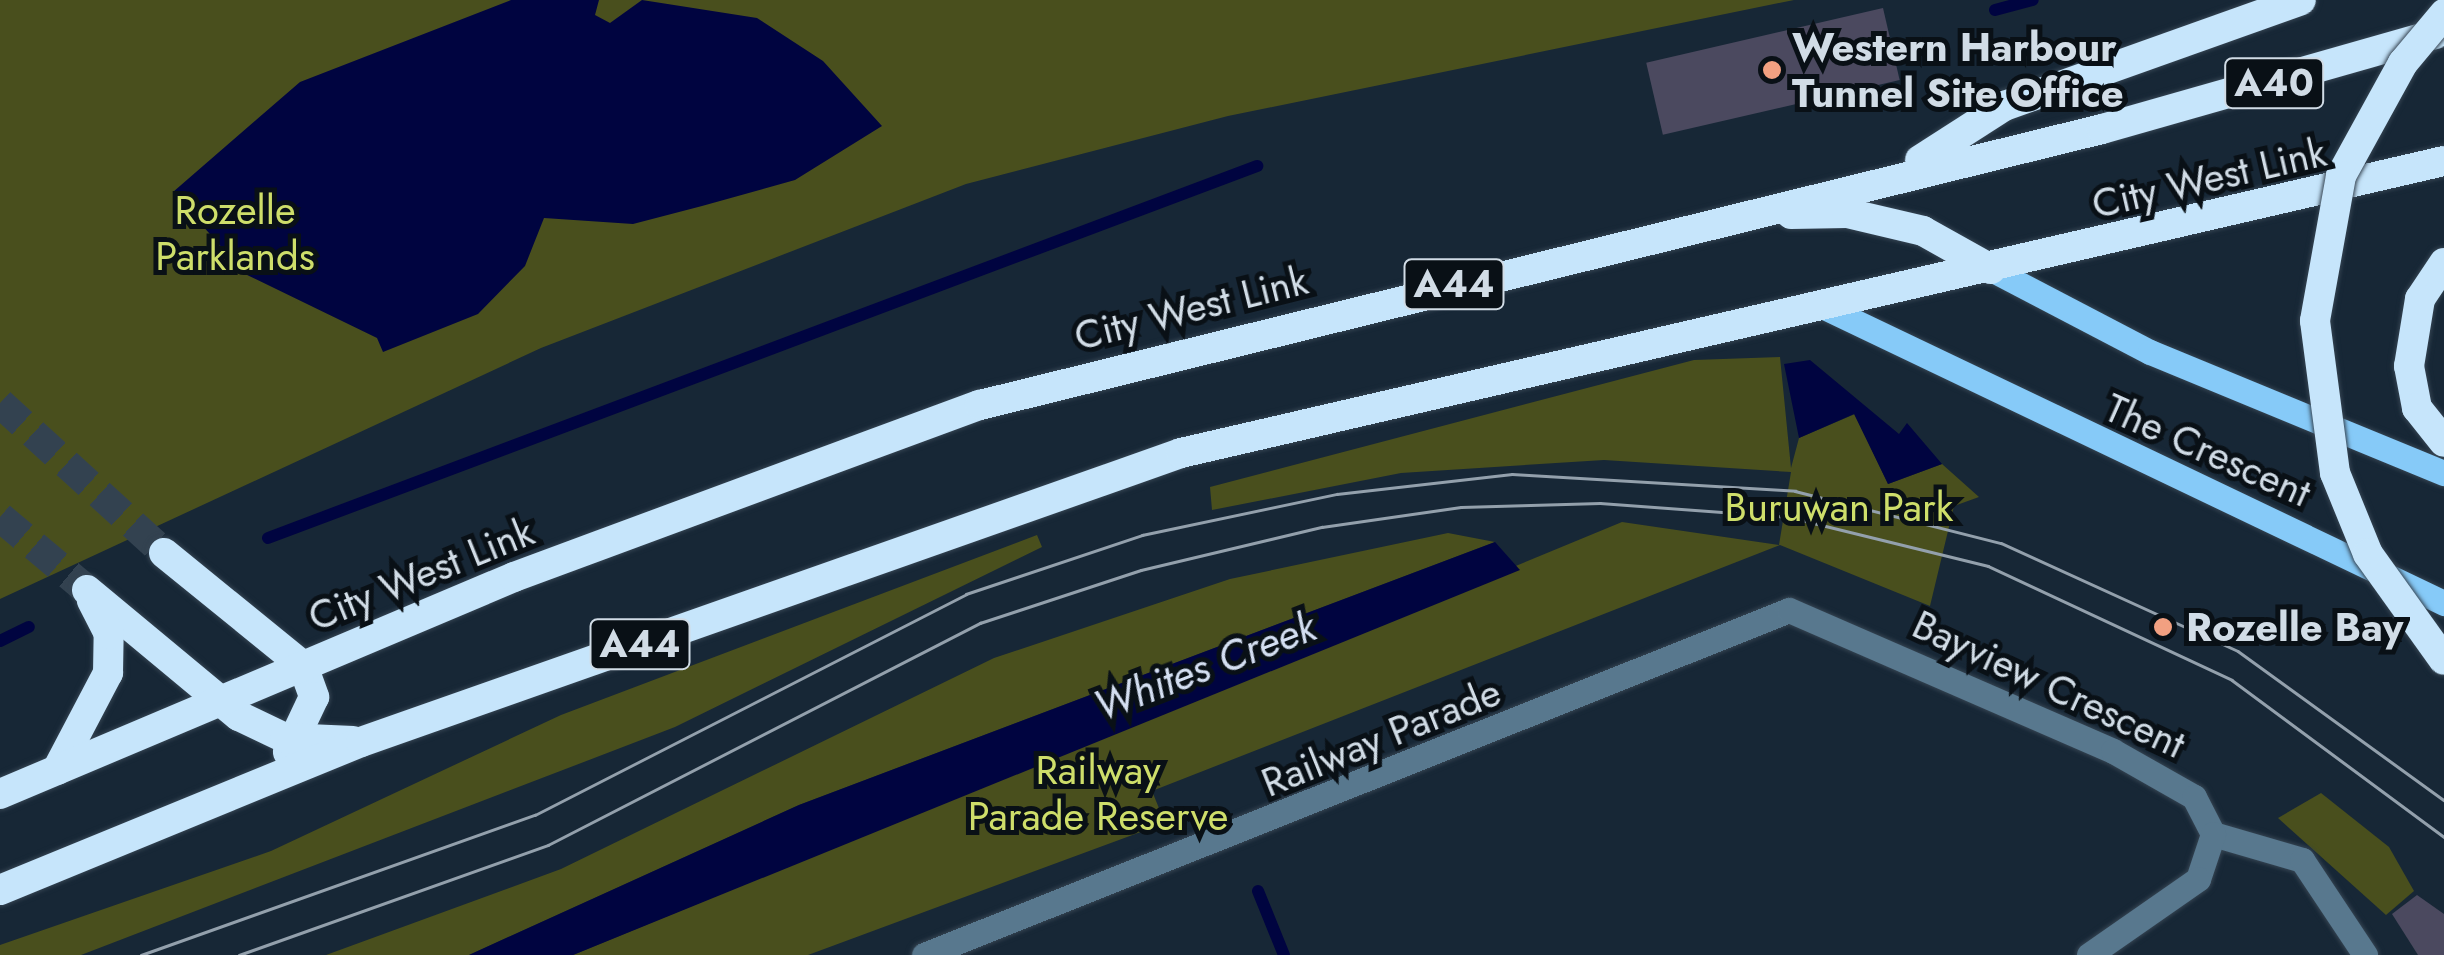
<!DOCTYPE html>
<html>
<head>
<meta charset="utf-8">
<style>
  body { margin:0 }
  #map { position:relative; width:2444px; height:955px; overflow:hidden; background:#172736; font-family:Jost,sans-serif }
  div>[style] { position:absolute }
  .green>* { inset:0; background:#494f1d }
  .water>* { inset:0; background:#000440 }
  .stream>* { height:12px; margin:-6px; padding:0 6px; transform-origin:6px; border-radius:6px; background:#000440 }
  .building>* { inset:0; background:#4b495f; transform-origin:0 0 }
  .highway-tunnel>* { height:30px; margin-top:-15px; transform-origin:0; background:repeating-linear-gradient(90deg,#334250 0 30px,transparent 0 45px) }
  .roads { filter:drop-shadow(0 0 2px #354452) drop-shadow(0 0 2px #354452) }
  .minor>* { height:25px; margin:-12.5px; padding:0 12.5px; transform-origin:12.5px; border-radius:12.5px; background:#58788e }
  .major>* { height:25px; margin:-12.5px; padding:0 12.5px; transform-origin:12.5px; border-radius:12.5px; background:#86caf8 }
  .highway>* { height:30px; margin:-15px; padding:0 15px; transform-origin:15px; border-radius:15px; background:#c6e5fb }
  .tram>* { height:2.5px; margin:-1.25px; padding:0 1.25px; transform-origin:1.25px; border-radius:1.25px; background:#93a0ac }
  .bridges { filter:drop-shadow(0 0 2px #354452) drop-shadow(0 0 2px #354452) }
  .highway-bridge>* { height:30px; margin:-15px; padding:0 15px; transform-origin:15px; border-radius:15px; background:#c6e5fb }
  .dots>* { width:28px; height:28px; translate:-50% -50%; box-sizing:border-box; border:5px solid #091016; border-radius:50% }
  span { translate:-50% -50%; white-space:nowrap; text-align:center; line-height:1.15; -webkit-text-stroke:10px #091016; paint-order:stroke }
  .shield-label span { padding:2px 8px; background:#091016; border:2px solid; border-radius:8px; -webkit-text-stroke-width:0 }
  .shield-label { font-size:38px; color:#d1dce6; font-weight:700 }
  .poi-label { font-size:40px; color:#d1dce6; font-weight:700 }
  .left { translate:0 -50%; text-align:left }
  .street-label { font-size:40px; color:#d1dce6 }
  .park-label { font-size:40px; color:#cede6a }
  .water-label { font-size:42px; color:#d4dff2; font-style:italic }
</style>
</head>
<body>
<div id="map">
  <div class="green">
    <div style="clip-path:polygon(0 0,1794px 0,1228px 116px,966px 184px,541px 348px,0 599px)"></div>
    <div style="clip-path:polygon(1780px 357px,1791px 468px,1799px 438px,1855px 414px,1888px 484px,1942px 464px,1979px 497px,1954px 506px,1930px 606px,1780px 545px,1152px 791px,1165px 823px,808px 955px,573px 955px,1622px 522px,1779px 545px,1791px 472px,1604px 460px,1401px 473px,1212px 510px,1210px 487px,1694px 360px)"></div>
    <div style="clip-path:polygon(1448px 533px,1495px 542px,799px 805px,469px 955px,326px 955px,561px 869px,994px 658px,1230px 579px)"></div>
    <div style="clip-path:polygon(1037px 535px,1042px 547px,675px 727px,81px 955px,0 955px,0 945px,271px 851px,561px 715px)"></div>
    <div style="clip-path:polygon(2321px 793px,2389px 847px,2414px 891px,2386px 915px,2278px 818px)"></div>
  </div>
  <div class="water">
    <div style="clip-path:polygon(511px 0,599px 0,595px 15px,610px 23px,642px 0,757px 18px,823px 61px,882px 126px,795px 180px,702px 206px,633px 224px,544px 218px,525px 266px,478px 314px,383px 352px,377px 338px,245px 274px,173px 192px,300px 82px)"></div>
    <div style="clip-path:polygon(1810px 360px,1899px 434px,1907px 423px,1942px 464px,1888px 484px,1854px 414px,1799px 438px,1784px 364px)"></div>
    <div style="clip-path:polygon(1495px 542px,1520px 570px,573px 955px,469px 955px,799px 805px)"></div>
  </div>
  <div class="stream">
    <div style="left:1995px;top:10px;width:39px;rotate:-15deg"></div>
    <div style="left:268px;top:538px;width:1057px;rotate:-20.61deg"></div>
    <div style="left:0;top:641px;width:32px;rotate:-26deg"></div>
    <div style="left:1258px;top:891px;width:69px;rotate:67.9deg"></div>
  </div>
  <div class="building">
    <div style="left:1883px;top:8px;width:74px;height:243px;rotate:77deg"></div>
    <div style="clip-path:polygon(2417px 895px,2444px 914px,2444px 955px,2418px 955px,2392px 914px)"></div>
  </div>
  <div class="highway-tunnel">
    <div style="left:0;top:403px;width:222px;rotate:42.4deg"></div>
    <div style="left:0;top:517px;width:114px;rotate:40deg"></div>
  </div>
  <div class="roads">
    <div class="minor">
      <div style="left:2213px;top:834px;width:93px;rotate:16.3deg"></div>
      <div style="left:2302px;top:860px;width:114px;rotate:56.4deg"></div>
      <div style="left:924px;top:955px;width:931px;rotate:-21.74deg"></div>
      <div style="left:1789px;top:610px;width:353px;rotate:23.5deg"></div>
      <div style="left:2113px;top:751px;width:93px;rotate:29.6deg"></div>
      <div style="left:2194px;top:797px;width:42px;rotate:62.8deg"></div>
      <div style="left:2213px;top:834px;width:47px;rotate:108.4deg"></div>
      <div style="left:2198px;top:879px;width:133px;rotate:145.1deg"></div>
    </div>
    <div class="major">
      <div style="left:1991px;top:269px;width:179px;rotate:27.6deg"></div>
      <div style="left:2150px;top:352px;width:318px;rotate:22.4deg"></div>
      <div style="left:1820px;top:305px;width:692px;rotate:25.53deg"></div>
    </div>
    <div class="highway">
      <div style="left:1920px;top:160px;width:100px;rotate:-32.7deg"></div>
      <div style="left:2004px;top:106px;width:315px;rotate:-19.6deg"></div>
      <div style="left:1791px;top:214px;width:56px;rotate:-1deg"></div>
      <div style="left:1847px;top:213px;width:78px;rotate:13.3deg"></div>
      <div style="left:1923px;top:231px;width:78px;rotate:29.2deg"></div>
      <div style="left:2444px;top:263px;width:43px;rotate:123.7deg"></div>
      <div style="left:2420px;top:299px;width:68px;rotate:99.3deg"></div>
      <div style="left:2409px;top:366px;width:43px;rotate:79.2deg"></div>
      <div style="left:2417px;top:408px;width:43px;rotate:51.5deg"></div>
      <div style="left:164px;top:553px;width:179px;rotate:39.1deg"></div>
      <div style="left:303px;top:666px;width:33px;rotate:70deg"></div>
      <div style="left:314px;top:697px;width:61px;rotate:115.3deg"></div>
      <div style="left:87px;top:590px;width:197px;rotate:39.7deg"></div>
      <div style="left:239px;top:716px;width:51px;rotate:25.6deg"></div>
      <div style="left:285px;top:738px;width:68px;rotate:2.5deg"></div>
      <div style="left:57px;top:770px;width:110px;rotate:-62.3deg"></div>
      <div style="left:108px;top:673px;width:39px;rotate:-89deg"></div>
      <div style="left:109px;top:634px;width:38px;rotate:-117deg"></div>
      <div style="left:0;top:794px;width:558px;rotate:-22.89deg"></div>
      <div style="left:514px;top:577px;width:497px;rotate:-20.3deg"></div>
      <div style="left:980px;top:405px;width:1155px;rotate:-13.82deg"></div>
      <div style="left:2102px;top:129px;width:347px;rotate:-15.9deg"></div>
      <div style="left:0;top:890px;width:390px;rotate:-22.3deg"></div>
      <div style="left:361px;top:742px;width:869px;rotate:-19.41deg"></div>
      <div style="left:1181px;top:453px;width:1296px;rotate:-13.02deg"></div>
    </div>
  </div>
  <div class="tram">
    <div style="left:141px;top:955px;width:418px;rotate:-19.6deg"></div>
    <div style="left:535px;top:815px;width:484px;rotate:-27.1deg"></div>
    <div style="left:966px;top:594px;width:186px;rotate:-18.5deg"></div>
    <div style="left:1142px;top:535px;width:199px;rotate:-11.9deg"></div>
    <div style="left:1337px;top:494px;width:176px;rotate:-6.5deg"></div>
    <div style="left:1512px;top:474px;width:284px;rotate:3.4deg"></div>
    <div style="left:1795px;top:491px;width:212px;rotate:14.2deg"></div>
    <div style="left:2001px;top:543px;width:260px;rotate:24.5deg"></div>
    <div style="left:2238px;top:651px;width:254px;rotate:35.9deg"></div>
    <div style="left:239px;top:955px;width:328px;rotate:-19.6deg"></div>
    <div style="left:548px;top:845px;width:486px;rotate:-27.2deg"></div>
    <div style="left:980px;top:623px;width:169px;rotate:-18.2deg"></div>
    <div style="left:1141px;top:570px;width:186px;rotate:-13.4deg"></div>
    <div style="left:1322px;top:527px;width:140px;rotate:-8.2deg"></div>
    <div style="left:1461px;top:507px;width:139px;rotate:-1.6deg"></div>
    <div style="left:1600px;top:503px;width:190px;rotate:4.2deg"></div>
    <div style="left:1789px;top:517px;width:205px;rotate:13.8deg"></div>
    <div style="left:1988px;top:566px;width:269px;rotate:25deg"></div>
    <div style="left:2232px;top:680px;width:264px;rotate:36.5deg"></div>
  </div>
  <div class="bridges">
    <div class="highway-bridge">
      <div style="left:2444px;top:14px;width:64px;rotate:129.9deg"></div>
      <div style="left:2403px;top:63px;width:129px;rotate:118.8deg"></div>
      <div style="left:2341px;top:176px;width:147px;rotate:100.2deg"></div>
      <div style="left:2315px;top:321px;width:153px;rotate:82.5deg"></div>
      <div style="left:2335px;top:473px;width:87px;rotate:67.8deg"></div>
      <div style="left:2368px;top:554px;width:130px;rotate:54.4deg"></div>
    </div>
  </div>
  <div class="dots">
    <div style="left:1772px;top:70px;background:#f2a081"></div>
    <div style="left:2163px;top:627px;background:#f2a081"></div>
  </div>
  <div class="shield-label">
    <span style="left:2274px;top:83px">A40</span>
    <span style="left:1454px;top:284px">A44</span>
    <span style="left:640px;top:644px">A44</span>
  </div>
  <div class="poi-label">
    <span class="left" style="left:1792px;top:70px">Western Harbour<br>Tunnel Site Office</span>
    <span class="left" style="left:2186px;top:627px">Rozelle Bay</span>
  </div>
  <div class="street-label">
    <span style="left:2209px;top:178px;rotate:-13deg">City West Link</span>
    <span style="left:1191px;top:308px;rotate:-14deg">City West Link</span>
    <span style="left:2208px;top:450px;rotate:24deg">The Crescent</span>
    <span style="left:421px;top:574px;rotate:-22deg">City West Link</span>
    <span style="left:2049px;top:684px;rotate:25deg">Bayview Crescent</span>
    <span style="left:1381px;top:737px;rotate:-22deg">Railway Parade</span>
  </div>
  <div class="park-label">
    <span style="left:235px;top:233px">Rozelle<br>Parklands</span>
    <span style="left:1839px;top:507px">Buruwan Park</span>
    <span style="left:1098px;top:793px">Railway<br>Parade Reserve</span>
  </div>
  <div class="water-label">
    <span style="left:1205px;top:667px;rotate:-21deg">Whites Creek</span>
  </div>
</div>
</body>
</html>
